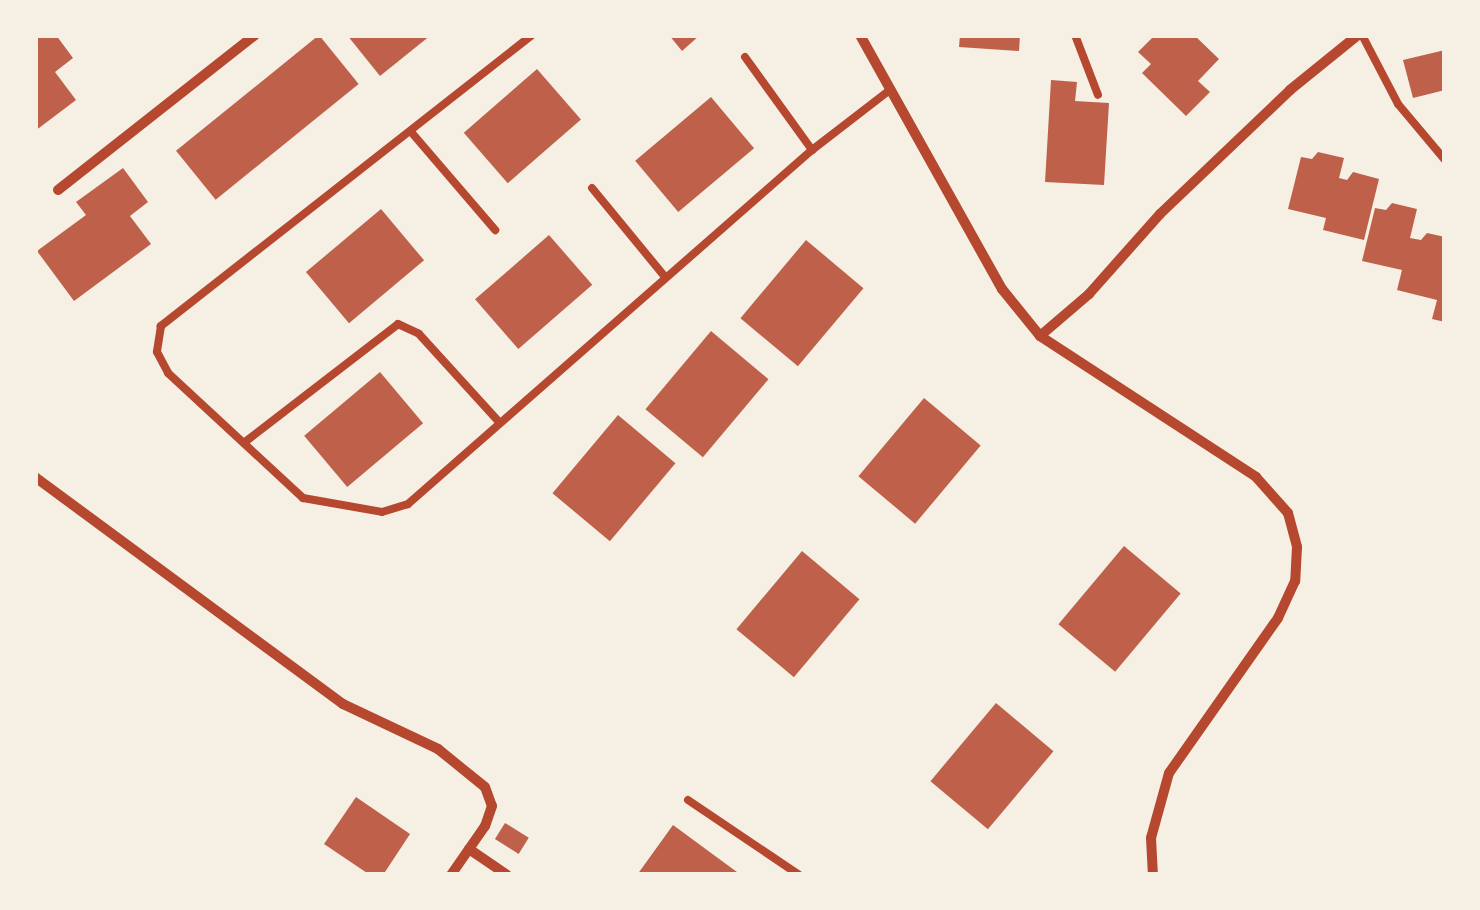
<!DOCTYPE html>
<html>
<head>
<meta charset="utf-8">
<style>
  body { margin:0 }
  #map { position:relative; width:1480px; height:910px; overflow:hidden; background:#f6efe4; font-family:Overpass,sans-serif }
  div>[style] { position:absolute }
  .building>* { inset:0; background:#bf614a; transform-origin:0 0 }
  .service>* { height:8px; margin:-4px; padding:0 4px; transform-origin:4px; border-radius:4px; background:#b5482f }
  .minor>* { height:10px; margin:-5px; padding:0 5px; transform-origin:5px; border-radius:5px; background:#b5482f }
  span { translate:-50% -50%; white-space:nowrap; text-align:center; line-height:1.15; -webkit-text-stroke:8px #f6efe4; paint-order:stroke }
  .frame { position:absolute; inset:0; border:38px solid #f6efe4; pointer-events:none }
</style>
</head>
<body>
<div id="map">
  <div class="building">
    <div style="clip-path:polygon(35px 35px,56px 35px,73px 58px,55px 72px,76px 100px,35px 131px)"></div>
    <div style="left:319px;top:35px;width:63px;height:184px;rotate:51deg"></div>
    <div style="clip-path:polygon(347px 35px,431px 35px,380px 76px)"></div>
    <div style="clip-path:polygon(669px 35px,700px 35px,682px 51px)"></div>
    <div style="clip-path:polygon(960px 35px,1020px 35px,1019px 51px,959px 47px)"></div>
    <div style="clip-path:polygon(1155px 35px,1194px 35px,1219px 59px,1198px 81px,1210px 92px,1186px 116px,1142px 73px,1151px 64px,1138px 52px)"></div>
    <div style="clip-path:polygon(1445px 50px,1445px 90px,1413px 98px,1403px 60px)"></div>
    <div style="left:537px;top:69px;width:67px;height:97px;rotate:49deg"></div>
    <div style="clip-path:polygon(1051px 80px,1077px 82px,1075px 101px,1109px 103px,1104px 185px,1045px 182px)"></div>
    <div style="left:711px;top:97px;width:67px;height:99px;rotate:50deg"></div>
    <div style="clip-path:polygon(1318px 152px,1344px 158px,1339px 178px,1347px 180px,1353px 172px,1379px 179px,1364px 240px,1323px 230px,1326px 218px,1288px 209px,1301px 157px,1312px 159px)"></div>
    <div style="clip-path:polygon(123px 168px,148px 202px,130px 216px,151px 244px,74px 301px,37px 251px,86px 215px,76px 202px)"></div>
    <div style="clip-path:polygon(1392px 203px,1417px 209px,1410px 238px,1421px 240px,1427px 233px,1445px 237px,1445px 322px,1432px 319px,1437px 300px,1397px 290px,1402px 270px,1362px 261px,1375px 208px,1386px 210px)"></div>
    <div style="left:381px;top:209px;width:67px;height:98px;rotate:50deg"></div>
    <div style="left:549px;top:235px;width:66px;height:98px;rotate:49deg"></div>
    <div style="left:806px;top:240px;width:75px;height:102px;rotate:40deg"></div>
    <div style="left:711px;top:331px;width:75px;height:102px;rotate:40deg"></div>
    <div style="left:380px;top:372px;width:67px;height:99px;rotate:50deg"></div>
    <div style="left:924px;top:398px;width:74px;height:102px;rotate:40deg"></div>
    <div style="left:618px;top:415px;width:75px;height:102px;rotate:40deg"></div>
    <div style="left:1124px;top:546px;width:74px;height:102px;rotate:40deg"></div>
    <div style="left:802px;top:551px;width:75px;height:102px;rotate:40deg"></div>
    <div style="left:996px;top:703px;width:75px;height:102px;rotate:40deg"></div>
    <div style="clip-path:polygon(356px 797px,410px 834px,383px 875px,370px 875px,324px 844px)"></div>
    <div style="left:505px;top:823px;width:28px;height:19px;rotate:32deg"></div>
    <div style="clip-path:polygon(673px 825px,741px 875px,637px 875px)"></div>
  </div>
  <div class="service">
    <div style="left:532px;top:35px;width:472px;rotate:141.9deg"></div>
    <div style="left:161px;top:326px;width:26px;rotate:99deg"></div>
    <div style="left:157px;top:352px;width:24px;rotate:62deg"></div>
    <div style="left:168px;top:373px;width:184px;rotate:42.8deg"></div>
    <div style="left:303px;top:498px;width:80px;rotate:10deg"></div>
    <div style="left:382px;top:512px;width:27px;rotate:-17deg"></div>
    <div style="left:408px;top:504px;width:537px;rotate:-41.23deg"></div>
    <div style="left:812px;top:150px;width:98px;rotate:-37.6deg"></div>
    <div style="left:1075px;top:35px;width:64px;rotate:69deg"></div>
    <div style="left:1362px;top:35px;width:78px;rotate:62.4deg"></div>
    <div style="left:1398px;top:104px;width:73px;rotate:50deg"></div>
    <div style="left:745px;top:57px;width:115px;rotate:54.2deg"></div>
    <div style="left:412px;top:133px;width:128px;rotate:49.4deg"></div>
    <div style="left:592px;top:188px;width:115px;rotate:50.6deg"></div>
    <div style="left:245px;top:442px;width:193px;rotate:-37.6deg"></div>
    <div style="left:398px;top:324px;width:23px;rotate:25deg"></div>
    <div style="left:419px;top:334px;width:120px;rotate:47.7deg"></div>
    <div style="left:688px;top:800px;width:134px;rotate:34deg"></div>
  </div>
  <div class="minor">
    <div style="left:860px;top:35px;width:291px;rotate:60.8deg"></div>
    <div style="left:1002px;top:289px;width:60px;rotate:51deg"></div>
    <div style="left:1040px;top:336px;width:258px;rotate:33.1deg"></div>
    <div style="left:1256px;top:477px;width:48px;rotate:48.4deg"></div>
    <div style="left:1288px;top:513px;width:35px;rotate:75deg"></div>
    <div style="left:1297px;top:547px;width:34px;rotate:93deg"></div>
    <div style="left:1295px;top:581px;width:41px;rotate:114.7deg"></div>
    <div style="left:1278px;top:618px;width:189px;rotate:125.1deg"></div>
    <div style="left:1169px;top:773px;width:67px;rotate:105.5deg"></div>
    <div style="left:1151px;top:838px;width:37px;rotate:87deg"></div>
    <div style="left:58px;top:190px;width:251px;rotate:-38.2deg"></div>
    <div style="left:1040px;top:336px;width:65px;rotate:-40.6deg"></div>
    <div style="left:1089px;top:294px;width:107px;rotate:-48.4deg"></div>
    <div style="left:1160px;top:214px;width:180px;rotate:-43.6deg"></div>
    <div style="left:1290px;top:90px;width:87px;rotate:-39deg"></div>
    <div style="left:35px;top:477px;width:383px;rotate:36.4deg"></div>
    <div style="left:343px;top:704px;width:105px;rotate:25.3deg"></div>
    <div style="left:438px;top:749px;width:60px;rotate:39deg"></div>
    <div style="left:485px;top:787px;width:20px;rotate:70deg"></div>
    <div style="left:492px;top:806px;width:21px;rotate:109deg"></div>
    <div style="left:485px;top:826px;width:60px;rotate:124.8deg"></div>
    <div style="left:469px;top:849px;width:46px;rotate:34.4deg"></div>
  </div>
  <div class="frame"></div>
</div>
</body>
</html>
